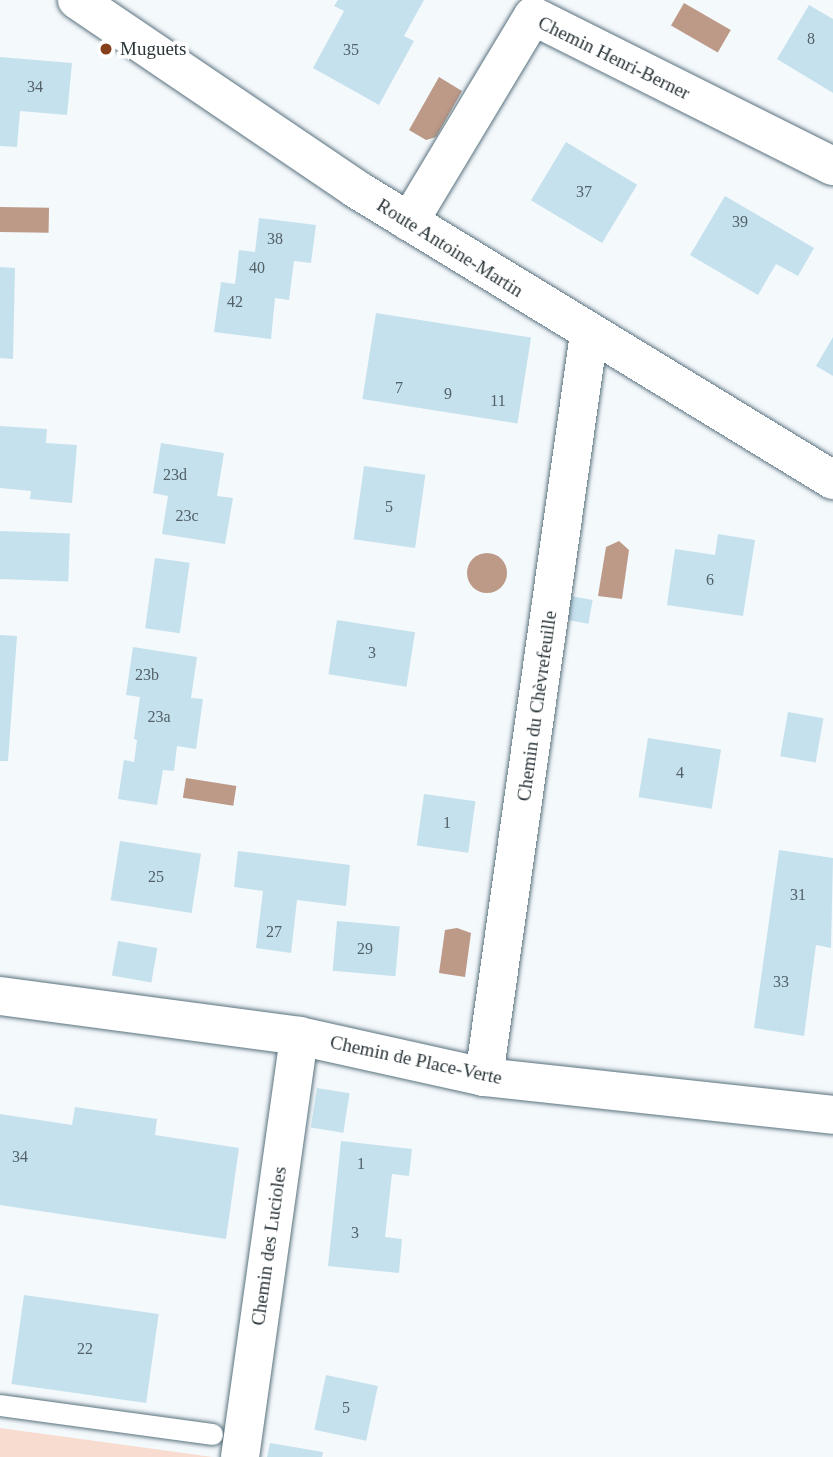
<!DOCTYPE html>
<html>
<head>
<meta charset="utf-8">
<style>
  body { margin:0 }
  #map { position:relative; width:833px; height:1457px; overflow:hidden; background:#f4f9fc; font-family:Georgia,serif }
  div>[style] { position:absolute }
  .green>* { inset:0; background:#f8dccf }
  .water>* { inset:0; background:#bd9988; transform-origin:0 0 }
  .round { border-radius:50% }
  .building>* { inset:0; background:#c6e1ee; transform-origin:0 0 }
  .roads { filter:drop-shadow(0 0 2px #5a727e) drop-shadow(0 0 2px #5a727e) }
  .service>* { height:21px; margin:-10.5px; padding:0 10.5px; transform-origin:10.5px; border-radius:10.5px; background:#fff }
  .minor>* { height:38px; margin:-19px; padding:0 19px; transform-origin:19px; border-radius:19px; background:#fff }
  .tertiary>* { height:38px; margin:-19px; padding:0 19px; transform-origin:19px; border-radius:19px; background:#fff }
  .dots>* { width:19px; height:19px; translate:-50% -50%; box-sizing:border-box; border:4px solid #fff; border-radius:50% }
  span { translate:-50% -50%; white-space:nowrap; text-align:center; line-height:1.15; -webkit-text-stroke:7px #fff; paint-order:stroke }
  .number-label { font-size:16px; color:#526168 }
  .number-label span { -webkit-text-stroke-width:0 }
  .poi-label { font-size:19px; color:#2b363b }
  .left { translate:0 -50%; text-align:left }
  .street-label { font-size:19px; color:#2b363b }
</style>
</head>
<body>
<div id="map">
  <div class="green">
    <div style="clip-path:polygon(0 1428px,213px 1457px,0 1457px)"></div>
  </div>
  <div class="water">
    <div style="left:684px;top:3px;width:54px;height:26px;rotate:30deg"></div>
    <div style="clip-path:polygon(439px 77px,462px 91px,436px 137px,426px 140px,409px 130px)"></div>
    <div style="left:0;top:207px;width:49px;height:25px;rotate:1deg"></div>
    <div style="clip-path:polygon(619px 541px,629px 550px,622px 599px,598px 596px,606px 547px)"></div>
    <div class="round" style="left:467px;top:553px;width:40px;height:40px"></div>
    <div style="left:186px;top:778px;width:51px;height:20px;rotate:9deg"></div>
    <div style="clip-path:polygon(457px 928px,471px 933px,465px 977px,439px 973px,445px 930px)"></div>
  </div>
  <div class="building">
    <div style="clip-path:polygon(338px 0,424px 0,404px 36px,414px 41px,379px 105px,313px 68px,344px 11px,334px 6px)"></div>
    <div style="clip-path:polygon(809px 5px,833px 19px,833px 93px,777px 59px)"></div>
    <div style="clip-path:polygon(0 57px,72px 63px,67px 115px,20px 111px,17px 147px,0 146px)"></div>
    <div style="left:566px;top:142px;width:83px;height:68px;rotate:31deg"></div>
    <div style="clip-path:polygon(725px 196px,814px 248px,798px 276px,776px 264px,758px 295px,690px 255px)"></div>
    <div style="clip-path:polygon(259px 218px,316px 225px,311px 263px,294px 261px,289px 300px,275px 298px,271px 339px,214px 332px,221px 282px,235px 284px,239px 250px,255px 252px)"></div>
    <div style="clip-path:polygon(0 267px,15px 268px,13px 359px,0 358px)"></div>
    <div style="left:376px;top:313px;width:157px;height:87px;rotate:9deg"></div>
    <div style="clip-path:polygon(833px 337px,833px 376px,816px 366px)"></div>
    <div style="clip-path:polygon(0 426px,47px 429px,46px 443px,77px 445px,72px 503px,30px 499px,31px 491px,0 488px)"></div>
    <div style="clip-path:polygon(161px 443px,224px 453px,217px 496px,233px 498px,225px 544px,162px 534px,168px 496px,153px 493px)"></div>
    <div style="left:364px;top:466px;width:62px;height:74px;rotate:8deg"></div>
    <div style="left:0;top:531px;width:70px;height:48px;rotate:2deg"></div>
    <div style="clip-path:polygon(718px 534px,755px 540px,743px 616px,667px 605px,675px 549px,715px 555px)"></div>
    <div style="left:155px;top:558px;width:35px;height:71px;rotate:8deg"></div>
    <div style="left:570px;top:596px;width:23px;height:24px;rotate:10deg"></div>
    <div style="left:337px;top:620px;width:79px;height:55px;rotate:9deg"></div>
    <div style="clip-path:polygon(0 635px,17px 636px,8px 761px,0 761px)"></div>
    <div style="clip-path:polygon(133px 647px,197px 657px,191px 698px,203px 699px,196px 749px,177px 746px,174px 771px,163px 770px,157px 805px,118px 799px,124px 760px,134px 762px,137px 740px,134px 739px,140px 697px,126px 695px)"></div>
    <div style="left:788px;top:712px;width:36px;height:45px;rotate:10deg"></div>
    <div style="left:648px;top:738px;width:74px;height:60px;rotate:9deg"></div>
    <div style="left:424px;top:794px;width:52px;height:52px;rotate:8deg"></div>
    <div style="left:120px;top:841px;width:82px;height:60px;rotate:9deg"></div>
    <div style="clip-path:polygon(779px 850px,833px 858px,831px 948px,816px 945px,804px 1036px,754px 1028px)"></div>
    <div style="clip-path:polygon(238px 851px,350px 865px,346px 906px,297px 900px,291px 953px,256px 948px,263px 891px,234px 887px)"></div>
    <div style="left:337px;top:921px;width:63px;height:50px;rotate:5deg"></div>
    <div style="left:118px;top:941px;width:40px;height:35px;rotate:10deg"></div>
    <div style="left:317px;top:1088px;width:33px;height:40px;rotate:9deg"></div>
    <div style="clip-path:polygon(75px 1107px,157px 1119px,155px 1135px,239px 1148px,226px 1239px,0 1205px,0 1114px,72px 1125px)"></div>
    <div style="clip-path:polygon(341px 1141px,412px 1149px,409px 1176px,392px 1174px,385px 1237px,402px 1239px,399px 1273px,328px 1266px)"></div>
    <div style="left:24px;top:1295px;width:136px;height:90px;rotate:8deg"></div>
    <div style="left:326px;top:1375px;width:53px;height:56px;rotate:12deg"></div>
    <div style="clip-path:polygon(270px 1443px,323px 1452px,322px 1457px,267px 1457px)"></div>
  </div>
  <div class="roads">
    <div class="service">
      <div style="left:0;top:1405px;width:214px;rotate:7.8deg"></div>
    </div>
    <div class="minor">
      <div style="left:409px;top:222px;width:240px;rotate:-59deg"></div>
      <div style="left:533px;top:16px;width:335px;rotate:26.6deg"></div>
      <div style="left:484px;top:1077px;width:750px;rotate:-81.96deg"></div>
      <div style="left:240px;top:1457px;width:425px;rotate:-82deg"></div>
    </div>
    <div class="tertiary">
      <div style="left:77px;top:0;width:337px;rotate:34.1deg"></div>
      <div style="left:356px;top:189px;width:559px;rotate:31.39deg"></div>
      <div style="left:0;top:996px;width:302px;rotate:7.6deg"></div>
      <div style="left:299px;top:1036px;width:189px;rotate:12.5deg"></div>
      <div style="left:484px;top:1077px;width:351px;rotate:6.2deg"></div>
    </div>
  </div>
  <div class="dots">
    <div style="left:106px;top:49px;background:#853f1a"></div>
  </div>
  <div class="number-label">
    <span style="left:811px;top:39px">8</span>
    <span style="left:351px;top:50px">35</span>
    <span style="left:35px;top:87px">34</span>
    <span style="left:584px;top:192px">37</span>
    <span style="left:740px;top:222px">39</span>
    <span style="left:275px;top:239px">38</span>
    <span style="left:257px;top:268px">40</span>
    <span style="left:235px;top:302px">42</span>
    <span style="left:399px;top:388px">7</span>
    <span style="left:448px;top:394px">9</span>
    <span style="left:498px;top:401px">11</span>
    <span style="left:175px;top:475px">23d</span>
    <span style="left:389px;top:507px">5</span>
    <span style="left:187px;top:516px">23c</span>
    <span style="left:710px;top:580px">6</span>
    <span style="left:372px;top:653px">3</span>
    <span style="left:147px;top:675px">23b</span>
    <span style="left:159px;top:717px">23a</span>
    <span style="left:680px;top:773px">4</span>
    <span style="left:447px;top:823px">1</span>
    <span style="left:156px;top:877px">25</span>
    <span style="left:798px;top:895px">31</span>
    <span style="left:274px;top:932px">27</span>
    <span style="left:365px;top:949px">29</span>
    <span style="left:781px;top:982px">33</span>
    <span style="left:20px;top:1157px">34</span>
    <span style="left:361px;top:1164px">1</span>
    <span style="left:355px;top:1233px">3</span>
    <span style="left:85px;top:1349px">22</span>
    <span style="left:346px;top:1408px">5</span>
  </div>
  <div class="poi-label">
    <span class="left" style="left:120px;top:49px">Muguets</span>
  </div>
  <div class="street-label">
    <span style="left:614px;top:58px;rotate:26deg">Chemin Henri-Berner</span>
    <span style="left:450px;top:248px;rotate:32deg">Route Antoine-Martin</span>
    <span style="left:537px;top:706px;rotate:-82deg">Chemin du Chèvrefeuille</span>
    <span style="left:416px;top:1060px;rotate:12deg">Chemin de Place-Verte</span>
    <span style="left:269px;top:1246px;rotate:-82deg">Chemin des Lucioles</span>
  </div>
</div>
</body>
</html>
